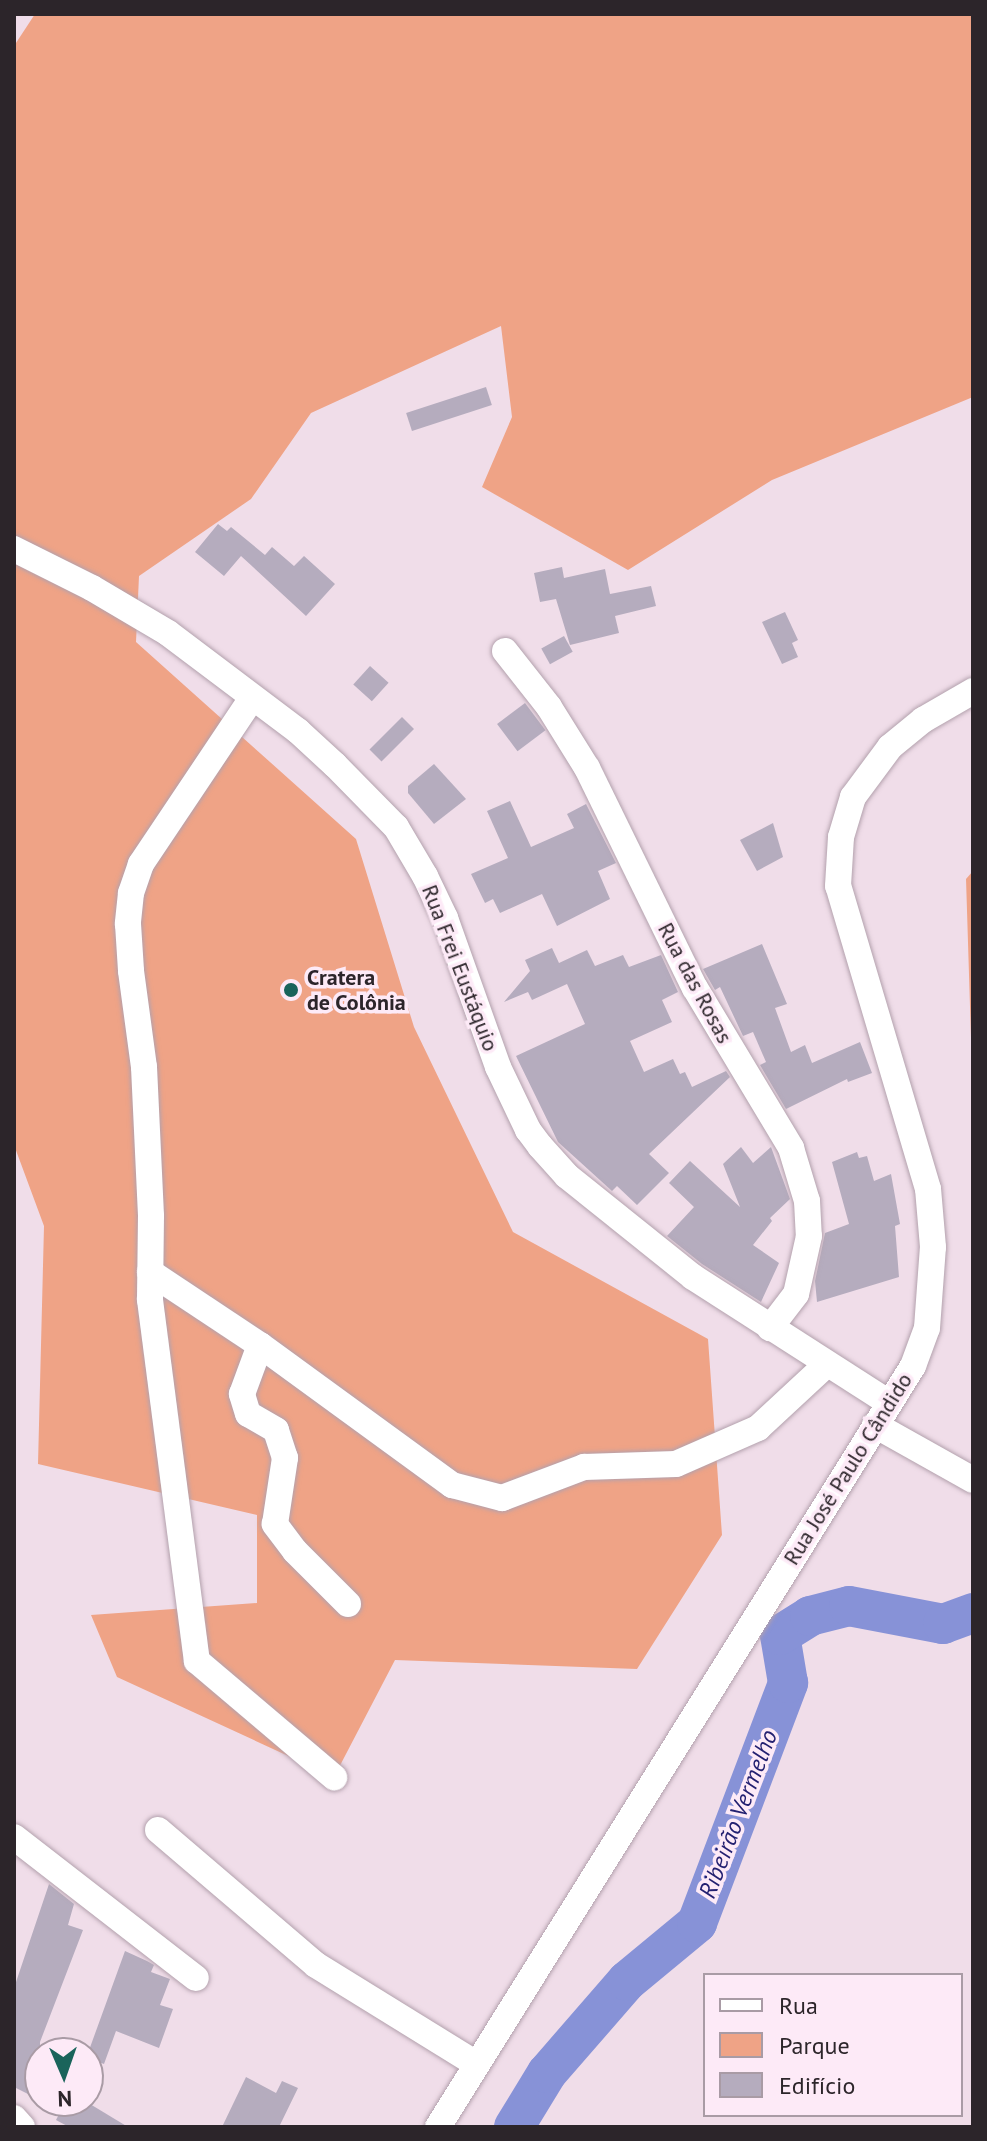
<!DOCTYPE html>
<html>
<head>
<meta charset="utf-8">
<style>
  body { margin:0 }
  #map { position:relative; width:987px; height:2141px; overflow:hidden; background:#f0dde9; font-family:"PT Sans",sans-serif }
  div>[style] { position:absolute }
  .green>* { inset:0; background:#efa386 }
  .river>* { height:40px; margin:-20px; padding:0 20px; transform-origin:20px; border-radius:20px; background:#8792d7 }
  .building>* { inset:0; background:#b5acbe; transform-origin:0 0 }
  .roads { filter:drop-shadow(0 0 2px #b3a1ad) drop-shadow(0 0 2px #b3a1ad) }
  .minor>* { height:26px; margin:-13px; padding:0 13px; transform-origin:13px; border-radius:13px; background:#fff }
  .dots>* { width:22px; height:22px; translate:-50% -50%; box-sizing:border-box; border:4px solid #fdeaf7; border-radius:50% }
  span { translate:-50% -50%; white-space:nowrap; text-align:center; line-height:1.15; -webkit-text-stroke:7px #fdeaf7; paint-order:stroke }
  .street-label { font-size:22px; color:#2c252a }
  .poi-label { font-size:22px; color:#2c252a; font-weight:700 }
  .left { translate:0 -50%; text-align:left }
  .water-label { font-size:24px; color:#242171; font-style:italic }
  .frame { position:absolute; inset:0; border:16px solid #2c252a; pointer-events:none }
  .legend { position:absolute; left:703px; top:1973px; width:260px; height:144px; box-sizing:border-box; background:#fdeaf7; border:2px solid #a99ba5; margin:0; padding:10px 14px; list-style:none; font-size:24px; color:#2c252a }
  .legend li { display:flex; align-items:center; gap:16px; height:40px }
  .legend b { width:40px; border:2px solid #a99ba5 }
  .north { position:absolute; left:24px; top:2037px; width:80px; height:80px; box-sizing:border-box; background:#fdeaf7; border:2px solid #a99ba5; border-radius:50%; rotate:178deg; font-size:22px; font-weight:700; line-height:32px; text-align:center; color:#2c252a }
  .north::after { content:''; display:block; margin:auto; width:28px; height:36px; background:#1a645b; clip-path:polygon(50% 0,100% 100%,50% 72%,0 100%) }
</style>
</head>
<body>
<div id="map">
  <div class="green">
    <div style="clip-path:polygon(35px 14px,973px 14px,973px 397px,772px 480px,628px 570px,482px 487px,512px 417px,501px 326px,311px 413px,251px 499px,139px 576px,136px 642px,356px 839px,414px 1027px,513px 1232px,708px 1339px,722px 1535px,637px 1669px,395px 1660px,334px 1777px,117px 1677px,91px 1615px,257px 1603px,257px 1515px,38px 1464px,44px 1226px,14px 1145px,14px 46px)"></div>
    <div style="clip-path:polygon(973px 871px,973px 1101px,966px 879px)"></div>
  </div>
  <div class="river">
    <div style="left:514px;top:2127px;width:63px;rotate:-58.6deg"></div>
    <div style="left:547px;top:2073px;width:122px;rotate:-49deg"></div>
    <div style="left:627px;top:1981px;width:91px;rotate:-39.6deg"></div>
    <div style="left:697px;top:1923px;width:257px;rotate:-69.2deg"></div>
    <div style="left:788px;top:1683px;width:49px;rotate:-99.5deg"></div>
    <div style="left:780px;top:1635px;width:36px;rotate:-32deg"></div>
    <div style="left:810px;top:1616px;width:40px;rotate:-14.4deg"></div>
    <div style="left:849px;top:1606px;width:96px;rotate:10.8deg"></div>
    <div style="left:943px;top:1624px;width:32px;rotate:-20deg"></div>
  </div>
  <div class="building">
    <div style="left:486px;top:387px;width:19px;height:84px;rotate:72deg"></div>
    <div style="clip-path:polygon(218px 524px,227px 531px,231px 527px,265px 555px,272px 547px,294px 566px,304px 556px,335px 584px,306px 616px,241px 556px,224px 576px,195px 552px)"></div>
    <div style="clip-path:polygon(562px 567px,564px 578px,605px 569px,610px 594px,651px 586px,656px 606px,615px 616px,619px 633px,570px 645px,556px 599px,540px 602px,534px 573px)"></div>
    <div style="clip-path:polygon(785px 612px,798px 640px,792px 643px,798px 657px,782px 664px,762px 622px)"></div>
    <div style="left:564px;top:636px;width:18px;height:26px;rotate:61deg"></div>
    <div style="left:370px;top:666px;width:25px;height:25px;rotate:42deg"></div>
    <div style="left:525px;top:703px;width:34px;height:35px;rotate:53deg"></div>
    <div style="left:402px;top:717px;width:17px;height:46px;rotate:45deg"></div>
    <div style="clip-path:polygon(434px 764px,466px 799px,434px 824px,408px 793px,408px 786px)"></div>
    <div style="clip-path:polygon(510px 801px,531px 847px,574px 828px,567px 814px,586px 804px,616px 863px,598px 871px,610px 899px,557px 926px,542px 894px,500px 913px,493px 899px,485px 903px,471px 874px,508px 858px,487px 811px)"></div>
    <div style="clip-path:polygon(773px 823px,783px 857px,757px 871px,740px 840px)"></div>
    <div style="clip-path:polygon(762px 944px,787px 1004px,775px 1008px,791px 1052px,805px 1045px,812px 1063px,860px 1042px,872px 1073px,848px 1082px,847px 1079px,786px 1109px,760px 1065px,766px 1062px,753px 1032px,743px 1036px,720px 987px,715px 990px,703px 969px)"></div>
    <div style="clip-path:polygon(552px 948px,559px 963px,587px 950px,595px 966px,623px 955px,629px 967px,661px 955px,678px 992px,662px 1000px,672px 1022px,630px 1041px,644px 1072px,673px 1059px,680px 1074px,685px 1072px,692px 1087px,726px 1071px,730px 1077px,649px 1154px,669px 1173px,637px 1205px,617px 1186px,612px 1191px,558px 1142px,516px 1056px,585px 1024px,567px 984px,532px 1000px,528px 992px,504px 1002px,530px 971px,525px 960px)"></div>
    <div style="clip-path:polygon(741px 1147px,753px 1163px,771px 1147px,790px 1199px,770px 1218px,772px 1221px,753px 1245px,779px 1263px,761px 1302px,702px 1264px,667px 1236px,694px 1207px,669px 1183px,690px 1161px,740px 1207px,723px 1164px)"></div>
    <div style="clip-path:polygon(857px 1152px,859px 1158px,867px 1156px,874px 1181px,891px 1174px,900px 1224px,895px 1226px,899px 1277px,817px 1302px,815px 1281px,825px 1233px,849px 1224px,832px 1162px)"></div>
    <div style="clip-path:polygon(49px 1884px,74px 1904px,68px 1925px,83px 1930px,40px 2042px,40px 2100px,14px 2087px,14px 1988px)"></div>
    <div style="clip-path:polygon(125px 1951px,147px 1961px,154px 1965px,151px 1972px,170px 1979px,160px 2005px,173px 2009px,159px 2048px,116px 2031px,104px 2064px,88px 2058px,88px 2053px)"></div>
    <div style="clip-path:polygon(246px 2077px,276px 2093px,282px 2081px,298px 2088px,279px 2127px,222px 2127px)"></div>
    <div style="clip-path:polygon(66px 2101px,85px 2101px,128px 2127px,69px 2127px,56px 2120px)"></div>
  </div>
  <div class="roads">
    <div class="minor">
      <div style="left:14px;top:549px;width:87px;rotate:26.6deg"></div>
      <div style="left:92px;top:588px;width:88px;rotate:30.6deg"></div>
      <div style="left:168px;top:633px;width:163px;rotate:37deg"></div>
      <div style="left:298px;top:731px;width:50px;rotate:42.6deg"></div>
      <div style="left:335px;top:765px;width:87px;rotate:45.5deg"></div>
      <div style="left:396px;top:827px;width:57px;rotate:59.4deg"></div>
      <div style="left:425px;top:876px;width:47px;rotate:64.5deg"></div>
      <div style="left:445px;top:918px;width:158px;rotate:70.4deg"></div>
      <div style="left:498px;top:1067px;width:70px;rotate:64.5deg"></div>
      <div style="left:528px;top:1130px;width:20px;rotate:53deg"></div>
      <div style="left:540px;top:1146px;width:40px;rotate:48deg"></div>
      <div style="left:567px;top:1176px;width:161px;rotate:38.7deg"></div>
      <div style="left:693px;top:1277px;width:233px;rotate:32.7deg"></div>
      <div style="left:505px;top:651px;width:71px;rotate:51.8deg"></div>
      <div style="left:549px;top:707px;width:72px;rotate:58.1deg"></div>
      <div style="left:587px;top:768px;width:245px;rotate:63.9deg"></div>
      <div style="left:695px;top:988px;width:187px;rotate:59deg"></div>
      <div style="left:791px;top:1148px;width:55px;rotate:73.2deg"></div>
      <div style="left:807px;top:1201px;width:35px;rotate:87deg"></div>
      <div style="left:809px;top:1236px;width:59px;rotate:102.6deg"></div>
      <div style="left:796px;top:1294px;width:43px;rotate:127.4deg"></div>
      <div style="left:252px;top:698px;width:200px;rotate:123.8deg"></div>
      <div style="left:141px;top:864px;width:31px;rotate:109deg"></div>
      <div style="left:131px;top:893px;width:31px;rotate:96deg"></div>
      <div style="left:128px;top:924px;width:47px;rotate:86.3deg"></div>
      <div style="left:131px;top:971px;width:97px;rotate:82.3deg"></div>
      <div style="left:144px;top:1067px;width:149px;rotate:87.3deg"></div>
      <div style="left:151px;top:1216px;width:84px;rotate:90.7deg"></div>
      <div style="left:150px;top:1300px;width:364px;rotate:82.6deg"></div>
      <div style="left:197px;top:1661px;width:180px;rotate:40.3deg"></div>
      <div style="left:150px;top:1272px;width:132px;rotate:33.6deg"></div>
      <div style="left:875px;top:1425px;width:112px;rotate:29.3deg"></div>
      <div style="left:348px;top:1604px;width:75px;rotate:-135deg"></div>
      <div style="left:295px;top:1551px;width:34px;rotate:-127deg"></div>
      <div style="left:275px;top:1524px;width:67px;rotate:-81.4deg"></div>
      <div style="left:285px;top:1458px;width:29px;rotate:-108deg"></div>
      <div style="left:276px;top:1430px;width:32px;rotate:-150deg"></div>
      <div style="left:248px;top:1414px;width:21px;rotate:-107deg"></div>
      <div style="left:242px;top:1394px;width:52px;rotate:-69.8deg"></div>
      <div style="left:260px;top:1345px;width:238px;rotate:36.1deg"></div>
      <div style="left:452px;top:1485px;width:52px;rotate:14.6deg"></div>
      <div style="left:502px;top:1498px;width:88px;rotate:-20.7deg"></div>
      <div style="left:584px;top:1467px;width:92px;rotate:-1.9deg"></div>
      <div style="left:676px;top:1464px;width:90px;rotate:-23.7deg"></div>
      <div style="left:758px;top:1428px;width:93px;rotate:-42.8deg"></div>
      <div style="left:158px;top:1830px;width:208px;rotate:40.5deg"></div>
      <div style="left:316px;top:1965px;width:188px;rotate:31.7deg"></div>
      <div style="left:14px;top:1837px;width:230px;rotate:37.8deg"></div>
      <div style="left:14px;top:2118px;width:12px;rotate:48deg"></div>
      <div style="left:438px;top:2127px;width:897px;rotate:-58.03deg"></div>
      <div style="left:913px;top:1366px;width:40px;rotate:-69.8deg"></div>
      <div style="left:927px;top:1328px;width:81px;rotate:-85.8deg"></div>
      <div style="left:933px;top:1247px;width:58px;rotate:-94.9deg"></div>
      <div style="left:928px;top:1189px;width:316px;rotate:-106.5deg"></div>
      <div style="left:838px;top:886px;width:49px;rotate:-86.5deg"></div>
      <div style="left:841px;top:837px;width:42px;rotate:-73.3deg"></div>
      <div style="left:853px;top:797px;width:62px;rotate:-53.5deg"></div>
      <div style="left:890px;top:747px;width:43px;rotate:-39.3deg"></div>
      <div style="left:923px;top:720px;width:58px;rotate:-30.1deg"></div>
    </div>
  </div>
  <div class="dots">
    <div style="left:291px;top:990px;background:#1a645b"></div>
  </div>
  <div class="street-label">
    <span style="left:460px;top:968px;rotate:69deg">Rua Frei Eustáquio</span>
    <span style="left:695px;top:983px;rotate:62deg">Rua das Rosas</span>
    <span style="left:848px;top:1469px;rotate:-58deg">Rua José Paulo Cândido</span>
  </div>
  <div class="poi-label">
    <span class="left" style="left:307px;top:990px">Cratera<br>de Colônia</span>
  </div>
  <div class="water-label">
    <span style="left:738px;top:1814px;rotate:-69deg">Ribeirão Vermelho</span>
  </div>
  <div class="frame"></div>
  <ul class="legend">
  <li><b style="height:10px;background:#fff"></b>Rua</li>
  <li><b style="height:22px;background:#efa386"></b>Parque</li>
  <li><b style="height:22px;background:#b5acbe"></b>Edifício</li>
  </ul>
  <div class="north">N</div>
</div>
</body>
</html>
